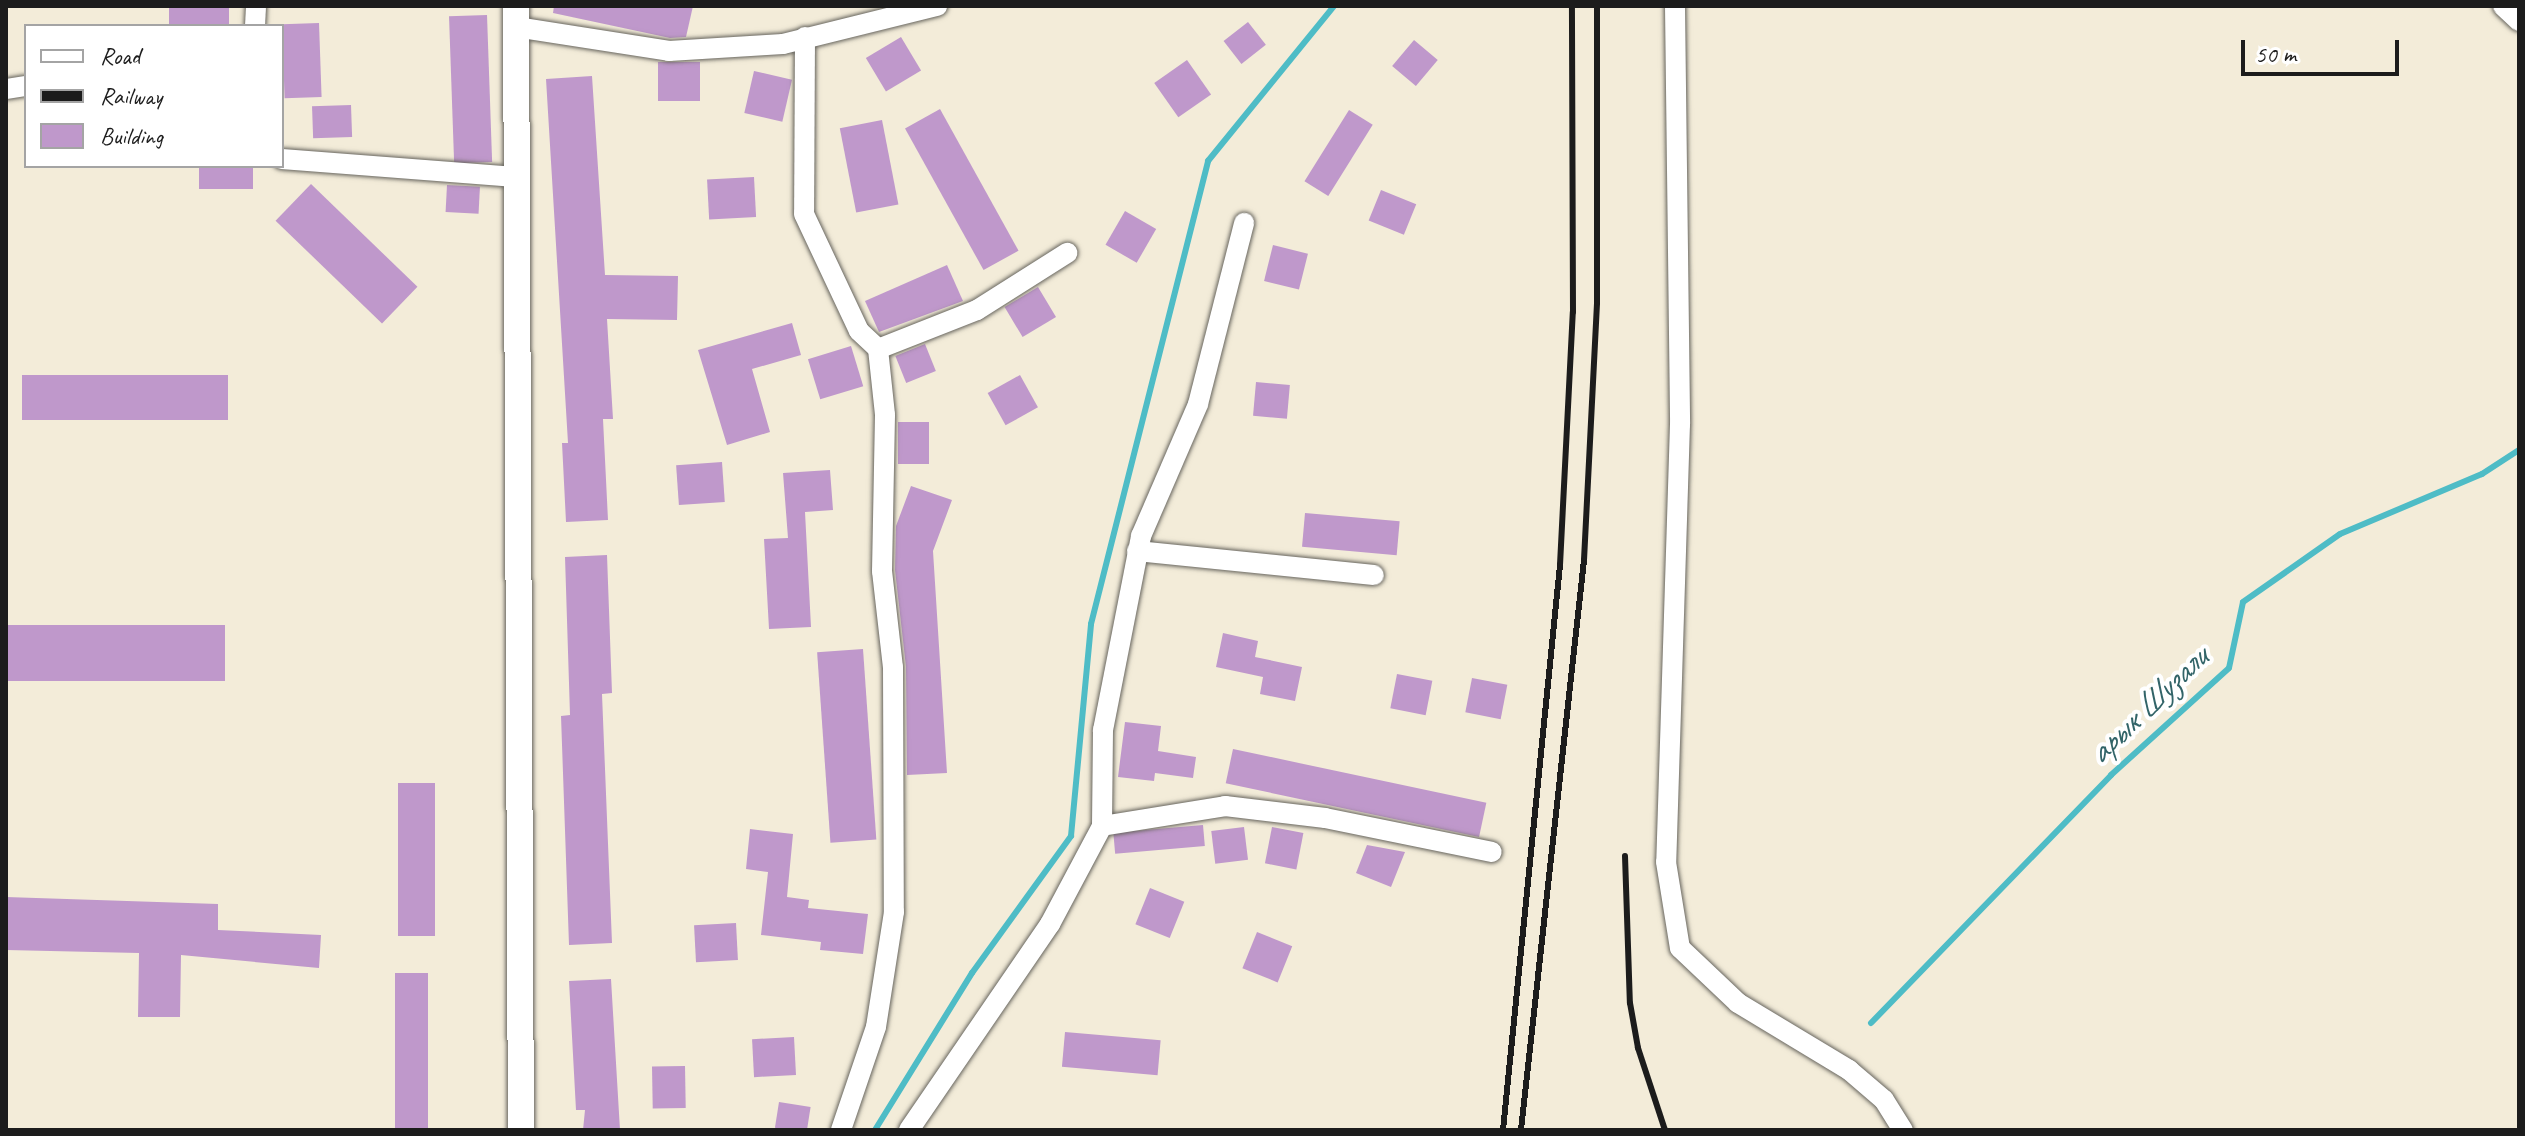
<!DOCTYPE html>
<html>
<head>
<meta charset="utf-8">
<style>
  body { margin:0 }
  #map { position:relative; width:2525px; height:1136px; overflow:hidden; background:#f3ecd9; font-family:Caveat,sans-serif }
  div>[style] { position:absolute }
  .stream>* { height:6px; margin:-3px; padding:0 3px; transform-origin:3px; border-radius:3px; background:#4ebcc6 }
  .building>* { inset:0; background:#bf98cb; transform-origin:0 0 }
  .roads { filter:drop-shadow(0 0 2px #67655e) drop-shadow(0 0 2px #67655e) }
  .minor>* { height:20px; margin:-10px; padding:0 10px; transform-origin:10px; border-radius:10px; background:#fff }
  .major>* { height:26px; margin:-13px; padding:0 13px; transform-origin:13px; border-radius:13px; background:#fff }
  .rail>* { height:6px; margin:-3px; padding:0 3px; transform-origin:3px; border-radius:3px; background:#1c1c1c }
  span { translate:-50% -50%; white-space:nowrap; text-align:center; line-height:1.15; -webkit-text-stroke:8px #fff; paint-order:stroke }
  .water-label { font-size:34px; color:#326468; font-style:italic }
  .frame { position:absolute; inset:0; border:8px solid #1c1c1c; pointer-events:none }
  .legend { position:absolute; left:24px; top:24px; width:260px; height:144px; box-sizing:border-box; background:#fff; border:2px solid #a4a4a4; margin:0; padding:10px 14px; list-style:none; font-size:24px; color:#1c1c1c }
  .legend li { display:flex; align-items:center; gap:16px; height:40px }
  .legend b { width:40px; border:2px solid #a4a4a4 }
  .scale { position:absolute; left:2241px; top:40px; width:158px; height:36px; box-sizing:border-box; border:4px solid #1c1c1c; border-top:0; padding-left:10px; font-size:24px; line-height:28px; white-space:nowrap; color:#1c1c1c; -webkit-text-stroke:6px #fff; paint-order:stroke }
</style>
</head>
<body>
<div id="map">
  <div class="stream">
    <div style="left:1871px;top:1023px;width:345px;rotate:-45.9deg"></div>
    <div style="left:2111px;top:775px;width:159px;rotate:-42.2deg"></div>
    <div style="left:2229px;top:668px;width:67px;rotate:-78deg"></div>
    <div style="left:2243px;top:602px;width:118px;rotate:-35deg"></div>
    <div style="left:2340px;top:534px;width:154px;rotate:-22.9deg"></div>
    <div style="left:2482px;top:474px;width:44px;rotate:-33deg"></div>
    <div style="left:875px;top:1130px;width:185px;rotate:-58.3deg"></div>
    <div style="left:972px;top:973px;width:169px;rotate:-54.1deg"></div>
    <div style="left:1071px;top:836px;width:213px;rotate:-84.6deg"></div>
    <div style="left:1091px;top:624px;width:478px;rotate:-75.8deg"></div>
    <div style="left:1208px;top:161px;width:200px;rotate:-50.9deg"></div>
  </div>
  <div class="building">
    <div style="left:169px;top:6px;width:60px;height:20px"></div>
    <div style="clip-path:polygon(554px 6px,693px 6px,686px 37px,670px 38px,553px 13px)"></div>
    <div style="left:487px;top:15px;width:147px;height:38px;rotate:88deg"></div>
    <div style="left:1248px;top:22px;width:29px;height:31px;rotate:52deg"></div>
    <div style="left:319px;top:23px;width:74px;height:37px;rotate:88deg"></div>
    <div style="left:901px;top:37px;width:39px;height:41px;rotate:59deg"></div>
    <div style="left:1414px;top:40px;width:31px;height:34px;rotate:40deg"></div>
    <div style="left:1187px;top:60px;width:42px;height:40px;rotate:55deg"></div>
    <div style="left:658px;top:62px;width:42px;height:39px"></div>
    <div style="left:754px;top:71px;width:39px;height:43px;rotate:13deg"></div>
    <div style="clip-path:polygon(592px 76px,605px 275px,678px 276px,677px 320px,607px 319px,613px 419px,603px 419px,608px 520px,566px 522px,562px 443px,568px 443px,546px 79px)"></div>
    <div style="left:351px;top:105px;width:32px;height:39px;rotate:88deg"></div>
    <div style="left:940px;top:109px;width:162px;height:40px;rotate:61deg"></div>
    <div style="left:1349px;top:110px;width:28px;height:84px;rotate:32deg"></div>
    <div style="left:882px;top:120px;width:86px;height:43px;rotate:79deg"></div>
    <div style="left:199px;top:166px;width:54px;height:23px"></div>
    <div style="left:754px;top:177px;width:40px;height:47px;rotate:87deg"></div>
    <div style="left:311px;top:184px;width:148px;height:51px;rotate:44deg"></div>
    <div style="left:447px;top:185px;width:33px;height:27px;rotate:3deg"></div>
    <div style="left:1381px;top:190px;width:38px;height:33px;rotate:22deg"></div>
    <div style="left:1125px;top:211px;width:36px;height:39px;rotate:30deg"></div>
    <div style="left:1273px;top:245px;width:36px;height:37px;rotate:14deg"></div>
    <div style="clip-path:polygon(947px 265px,963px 301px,879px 332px,865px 301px)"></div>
    <div style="left:1038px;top:287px;width:35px;height:39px;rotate:59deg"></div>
    <div style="clip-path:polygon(792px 323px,801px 355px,752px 369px,770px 432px,727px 445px,698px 350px)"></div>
    <div style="left:925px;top:344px;width:29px;height:32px;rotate:68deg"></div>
    <div style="left:851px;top:346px;width:42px;height:45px;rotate:73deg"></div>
    <div style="left:228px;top:375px;width:45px;height:206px;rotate:90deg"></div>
    <div style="left:1020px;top:375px;width:37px;height:37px;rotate:61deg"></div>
    <div style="left:1256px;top:382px;width:34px;height:34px;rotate:5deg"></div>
    <div style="left:898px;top:422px;width:31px;height:42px"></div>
    <div style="left:722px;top:462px;width:40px;height:46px;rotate:86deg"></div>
    <div style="clip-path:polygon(830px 470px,833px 510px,805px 512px,811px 627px,769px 629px,764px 539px,788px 538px,783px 473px)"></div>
    <div style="clip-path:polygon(911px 486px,952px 500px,933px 551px,947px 773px,907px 775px,906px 667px,895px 570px,896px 526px)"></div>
    <div style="left:1305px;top:513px;width:95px;height:34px;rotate:5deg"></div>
    <div style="clip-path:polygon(607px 555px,612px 693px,602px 694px,612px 943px,569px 945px,561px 716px,570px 715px,565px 557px)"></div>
    <div style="left:225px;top:625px;width:56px;height:219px;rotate:90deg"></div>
    <div style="clip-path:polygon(1223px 633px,1258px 641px,1255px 657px,1302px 667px,1295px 701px,1260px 694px,1263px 677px,1216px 667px)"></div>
    <div style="left:863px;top:649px;width:191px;height:46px;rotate:86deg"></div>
    <div style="left:1397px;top:674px;width:36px;height:35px;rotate:11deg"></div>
    <div style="left:1472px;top:678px;width:36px;height:35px;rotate:11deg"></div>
    <div style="clip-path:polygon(1125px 722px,1161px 726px,1158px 751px,1196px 757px,1193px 778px,1155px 773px,1154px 781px,1118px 777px)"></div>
    <div style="left:1233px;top:749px;width:259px;height:35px;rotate:12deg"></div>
    <div style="left:398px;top:783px;width:37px;height:153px"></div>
    <div style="left:1203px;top:825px;width:21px;height:90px;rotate:85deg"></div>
    <div style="left:1244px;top:827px;width:33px;height:33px;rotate:83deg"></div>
    <div style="left:1272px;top:827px;width:32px;height:37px;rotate:11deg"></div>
    <div style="clip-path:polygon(750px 829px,793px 834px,787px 897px,809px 900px,808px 908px,868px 914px,863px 954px,820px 950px,821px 942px,761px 935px,768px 872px,746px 869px)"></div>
    <div style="clip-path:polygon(1367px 845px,1405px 852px,1391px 887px,1356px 873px)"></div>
    <div style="left:1150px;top:888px;width:37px;height:39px;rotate:22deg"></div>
    <div style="clip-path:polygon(6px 897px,218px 904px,218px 930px,321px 935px,319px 968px,181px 955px,180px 1017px,138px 1017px,139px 953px,6px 950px)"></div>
    <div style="left:736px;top:923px;width:37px;height:42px;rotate:87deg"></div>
    <div style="left:1257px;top:932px;width:38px;height:39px;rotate:22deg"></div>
    <div style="left:395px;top:973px;width:33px;height:157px"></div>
    <div style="clip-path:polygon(611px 979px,620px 1130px,583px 1130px,585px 1110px,576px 1110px,569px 981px)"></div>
    <div style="left:1065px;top:1032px;width:96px;height:35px;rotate:5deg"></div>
    <div style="left:794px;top:1037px;width:38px;height:42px;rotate:87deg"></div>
    <div style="left:685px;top:1066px;width:42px;height:33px;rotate:89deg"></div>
    <div style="left:779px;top:1102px;width:32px;height:26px;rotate:9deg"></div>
  </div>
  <div class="roads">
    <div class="minor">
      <div style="left:1675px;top:6px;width:418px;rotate:89.3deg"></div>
      <div style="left:1680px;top:424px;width:438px;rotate:91.8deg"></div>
      <div style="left:1666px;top:862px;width:87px;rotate:80.8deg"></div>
      <div style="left:1680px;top:948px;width:80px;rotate:43.5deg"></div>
      <div style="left:1738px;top:1003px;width:130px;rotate:31.1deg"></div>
      <div style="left:1849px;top:1070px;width:46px;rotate:40.6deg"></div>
      <div style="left:1884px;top:1100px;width:36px;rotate:58deg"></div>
      <div style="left:2503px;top:6px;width:22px;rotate:43deg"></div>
      <div style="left:255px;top:26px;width:20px;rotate:-87deg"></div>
      <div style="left:516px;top:27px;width:155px;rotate:8.9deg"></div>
      <div style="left:669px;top:51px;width:114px;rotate:-3.5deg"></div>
      <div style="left:783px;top:44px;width:159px;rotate:-13.9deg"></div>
      <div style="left:805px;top:37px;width:177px;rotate:90.3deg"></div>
      <div style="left:804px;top:214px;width:129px;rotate:64.8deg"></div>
      <div style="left:859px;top:331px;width:26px;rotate:43deg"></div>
      <div style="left:878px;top:349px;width:66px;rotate:83.9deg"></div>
      <div style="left:885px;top:415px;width:156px;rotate:91.1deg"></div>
      <div style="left:882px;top:571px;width:97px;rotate:83.5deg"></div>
      <div style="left:893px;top:667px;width:245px;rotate:89.8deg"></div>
      <div style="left:894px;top:912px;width:116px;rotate:98.9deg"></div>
      <div style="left:876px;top:1027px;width:109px;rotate:108.8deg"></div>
      <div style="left:6px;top:89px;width:20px;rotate:-9deg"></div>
      <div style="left:282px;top:159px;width:234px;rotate:4.4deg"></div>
      <div style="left:878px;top:349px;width:106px;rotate:-21.5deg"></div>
      <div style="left:977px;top:310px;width:107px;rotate:-32.3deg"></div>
      <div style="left:1137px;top:551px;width:238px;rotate:5.8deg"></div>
      <div style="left:1102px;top:826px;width:125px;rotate:-9.2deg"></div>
      <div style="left:1225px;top:806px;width:101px;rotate:6.8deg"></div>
      <div style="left:1325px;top:818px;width:170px;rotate:11.5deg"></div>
      <div style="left:909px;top:1130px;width:250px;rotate:-55.6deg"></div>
      <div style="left:1050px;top:924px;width:111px;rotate:-62deg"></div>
      <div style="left:1102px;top:826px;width:96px;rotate:-89.4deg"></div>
      <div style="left:1103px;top:730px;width:198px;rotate:-78.9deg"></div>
      <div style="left:1141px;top:536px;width:144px;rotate:-66.6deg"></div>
      <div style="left:1198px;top:404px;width:187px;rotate:-75.7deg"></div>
    </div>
    <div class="major">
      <div style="left:516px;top:6px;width:1124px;rotate:89.75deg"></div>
    </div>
  </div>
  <div class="rail">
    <div style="left:1625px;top:856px;width:147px;rotate:88.1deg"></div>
    <div style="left:1630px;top:1003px;width:46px;rotate:79.9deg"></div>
    <div style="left:1638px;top:1048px;width:86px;rotate:71.8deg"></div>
    <div style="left:1503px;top:1130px;width:568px;rotate:-84.24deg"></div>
    <div style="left:1560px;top:565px;width:253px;rotate:-87.1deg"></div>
    <div style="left:1573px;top:312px;width:306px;rotate:-90.2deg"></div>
    <div style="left:1521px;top:1130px;width:573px;rotate:-83.69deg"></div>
    <div style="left:1584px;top:560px;width:257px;rotate:-87.1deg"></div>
    <div style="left:1597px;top:303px;width:297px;rotate:-90deg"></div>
  </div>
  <div class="water-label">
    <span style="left:2147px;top:705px;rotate:-44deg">арык Шузали</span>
  </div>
  <div class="frame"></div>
  <ul class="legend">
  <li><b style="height:10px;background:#fff"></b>Road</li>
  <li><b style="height:10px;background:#1c1c1c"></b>Railway</li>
  <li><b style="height:22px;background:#bf98cb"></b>Building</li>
  </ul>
  <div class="scale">50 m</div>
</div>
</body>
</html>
